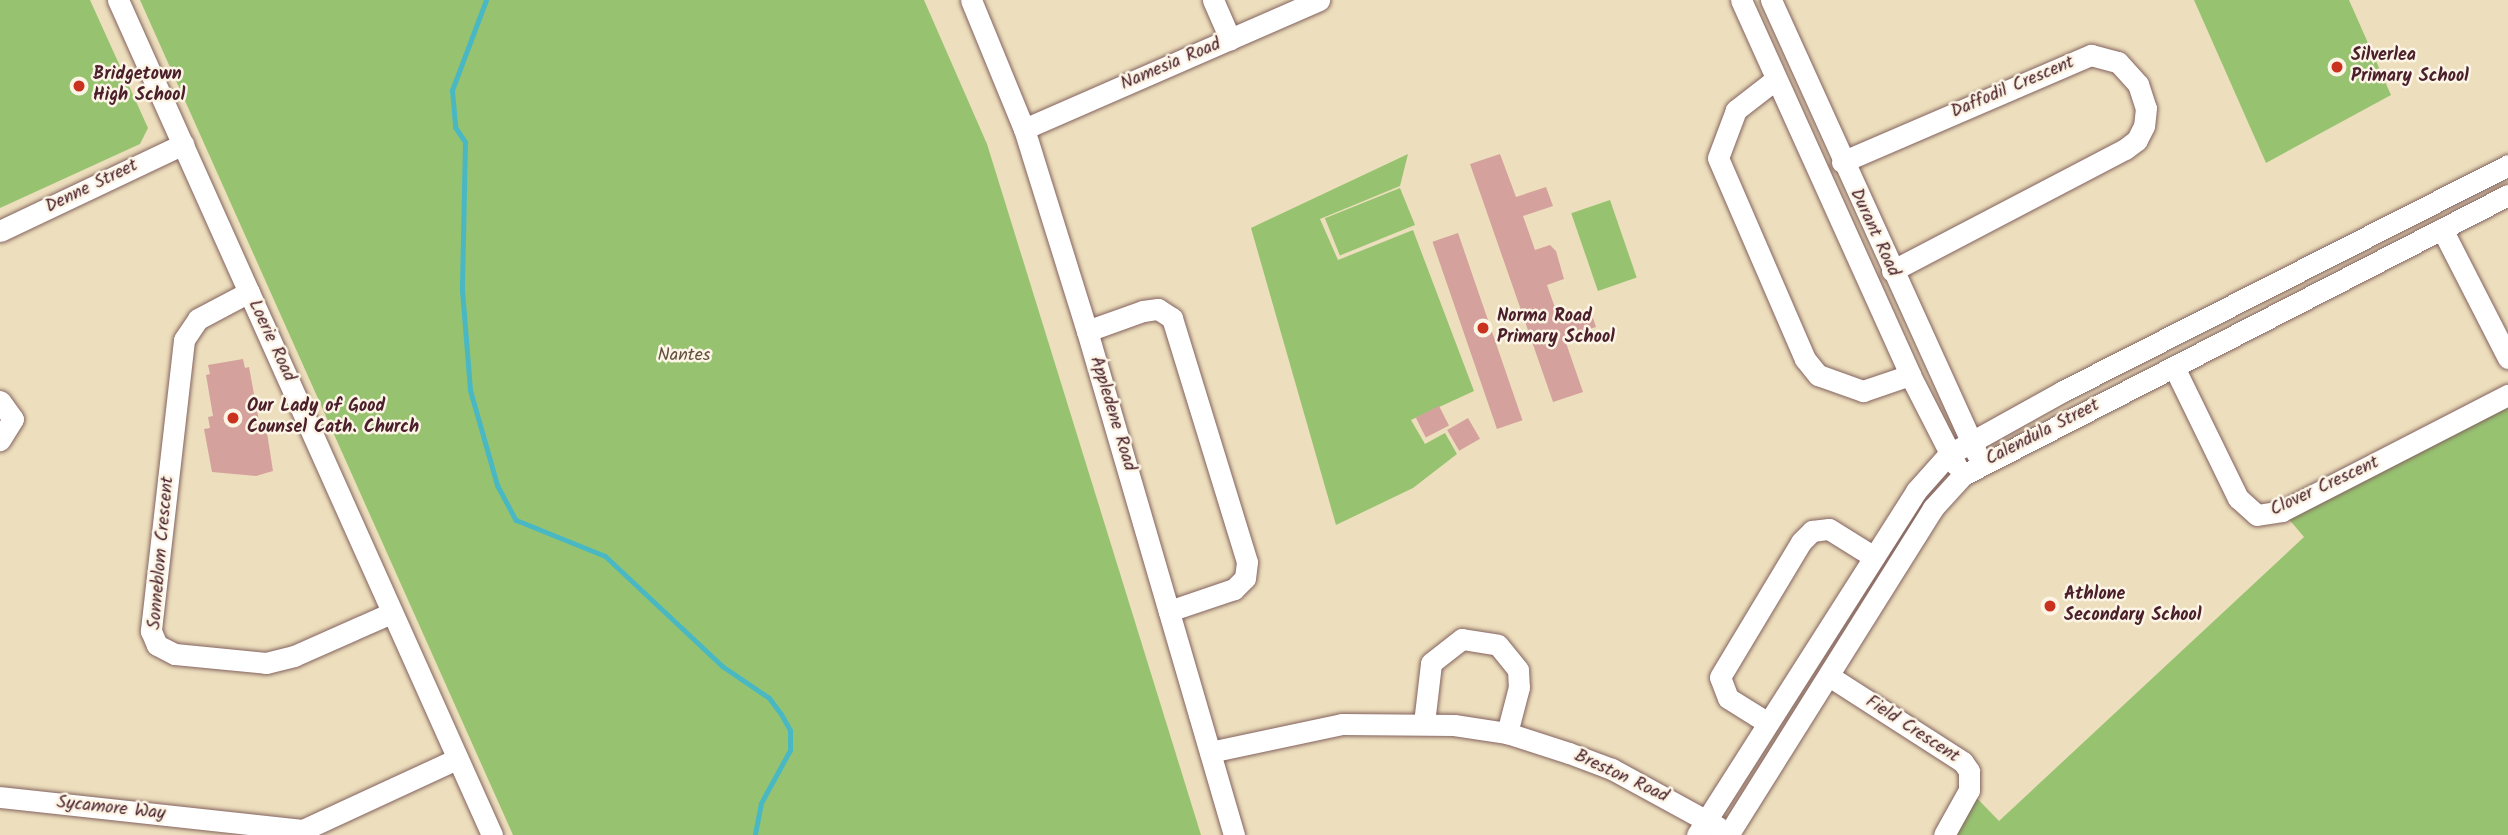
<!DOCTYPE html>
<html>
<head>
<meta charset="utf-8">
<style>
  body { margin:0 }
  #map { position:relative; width:2508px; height:835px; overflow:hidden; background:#eddfbd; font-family:Kalam,sans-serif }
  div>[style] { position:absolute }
  .green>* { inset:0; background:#97c371; transform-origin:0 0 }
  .stream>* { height:5px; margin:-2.5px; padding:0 2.5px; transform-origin:2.5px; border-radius:2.5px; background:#4ab8c3 }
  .building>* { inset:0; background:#d4a19d; transform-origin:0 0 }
  .roads { filter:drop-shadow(0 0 2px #83625e) drop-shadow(0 0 2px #83625e) }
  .minor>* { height:21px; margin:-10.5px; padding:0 10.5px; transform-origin:10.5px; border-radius:10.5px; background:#fff }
  .dots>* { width:19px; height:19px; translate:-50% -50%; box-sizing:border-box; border:4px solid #fcf5e5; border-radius:50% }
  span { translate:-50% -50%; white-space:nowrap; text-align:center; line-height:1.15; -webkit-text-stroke:5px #fcf5e5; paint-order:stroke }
  .poi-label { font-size:18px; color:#4a1f2b; font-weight:700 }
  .left { translate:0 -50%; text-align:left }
  .street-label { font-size:18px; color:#4a1f2b }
  .park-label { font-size:18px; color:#615040 }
</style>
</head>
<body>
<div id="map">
  <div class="green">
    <div style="clip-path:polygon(0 0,90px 0,148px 128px,140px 144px,0 208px)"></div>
    <div style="clip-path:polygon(140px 0,924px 0,987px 144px,1201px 835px,513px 835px)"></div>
    <div style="clip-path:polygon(2194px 0,2349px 0,2391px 95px,2266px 163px)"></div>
    <div style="clip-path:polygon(1408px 154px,1400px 186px,1320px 219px,1338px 260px,1413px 230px,1474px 391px,1411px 420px,1425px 444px,1445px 433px,1457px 454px,1413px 488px,1336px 525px,1251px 228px)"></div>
    <div style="left:1400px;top:188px;width:40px;height:81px;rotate:68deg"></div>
    <div style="left:1610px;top:200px;width:82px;height:41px;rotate:71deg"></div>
    <div style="clip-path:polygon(2508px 395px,2508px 835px,1944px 835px,1969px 790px,1999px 821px,2304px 537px,2282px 511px)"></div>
  </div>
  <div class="stream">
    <div style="left:486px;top:0;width:96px;rotate:110.7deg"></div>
    <div style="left:452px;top:90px;width:37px;rotate:85deg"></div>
    <div style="left:455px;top:127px;width:18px;rotate:56deg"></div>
    <div style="left:465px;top:142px;width:148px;rotate:91.2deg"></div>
    <div style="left:462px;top:290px;width:100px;rotate:85.4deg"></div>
    <div style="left:470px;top:390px;width:99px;rotate:74.1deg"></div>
    <div style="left:497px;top:485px;width:40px;rotate:62deg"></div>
    <div style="left:516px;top:520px;width:96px;rotate:22deg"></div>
    <div style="left:605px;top:556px;width:161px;rotate:43.2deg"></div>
    <div style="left:722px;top:666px;width:57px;rotate:34.2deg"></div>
    <div style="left:769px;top:698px;width:20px;rotate:53deg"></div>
    <div style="left:781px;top:714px;width:18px;rotate:61deg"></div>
    <div style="left:790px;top:730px;width:20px;rotate:90deg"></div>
    <div style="left:790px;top:750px;width:60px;rotate:118.7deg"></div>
    <div style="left:761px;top:803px;width:33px;rotate:101deg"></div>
  </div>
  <div class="building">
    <div style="clip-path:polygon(1500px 154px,1516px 197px,1546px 187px,1553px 206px,1523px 216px,1535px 250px,1550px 245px,1556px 251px,1564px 279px,1547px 285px,1559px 319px,1590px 309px,1596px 327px,1564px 337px,1583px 392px,1553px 402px,1470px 164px)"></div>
    <div style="left:1458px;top:233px;width:198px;height:27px;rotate:71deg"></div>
    <div style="clip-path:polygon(243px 359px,245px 368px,249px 367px,259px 421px,265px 420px,273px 471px,256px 476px,212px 472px,204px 429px,210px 428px,208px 417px,213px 416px,206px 375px,210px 374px,208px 365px)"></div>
    <div style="left:1439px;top:406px;width:22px;height:26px;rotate:63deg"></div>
    <div style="left:1468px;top:418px;width:24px;height:24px;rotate:60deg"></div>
  </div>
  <div class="roads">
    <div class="minor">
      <div style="left:118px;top:0;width:915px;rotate:65.87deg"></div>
      <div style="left:971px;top:0;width:139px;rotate:67.7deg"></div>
      <div style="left:1024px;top:129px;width:212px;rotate:72.7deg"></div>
      <div style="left:1087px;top:331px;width:525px;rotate:73.74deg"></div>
      <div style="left:1213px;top:0;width:43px;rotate:66.4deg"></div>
      <div style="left:1741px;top:0;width:411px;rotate:65.7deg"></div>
      <div style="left:1910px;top:375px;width:101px;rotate:62.9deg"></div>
      <div style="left:1771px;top:0;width:499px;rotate:65.6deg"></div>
      <div style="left:1776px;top:79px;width:51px;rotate:142.2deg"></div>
      <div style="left:1736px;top:110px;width:51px;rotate:110.6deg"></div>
      <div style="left:1718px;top:158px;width:219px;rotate:66.6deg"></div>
      <div style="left:1805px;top:359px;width:21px;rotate:51deg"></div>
      <div style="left:1818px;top:375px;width:48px;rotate:19.6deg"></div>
      <div style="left:1863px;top:391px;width:50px;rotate:-18.8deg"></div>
      <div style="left:1024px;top:129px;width:322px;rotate:-23.6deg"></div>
      <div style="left:1842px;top:162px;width:271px;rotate:-23.3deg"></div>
      <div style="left:2091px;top:55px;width:28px;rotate:15deg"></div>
      <div style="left:2118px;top:62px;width:30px;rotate:48deg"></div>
      <div style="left:2138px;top:84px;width:25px;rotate:72deg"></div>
      <div style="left:2146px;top:108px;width:18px;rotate:96deg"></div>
      <div style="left:2144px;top:126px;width:16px;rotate:117deg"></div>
      <div style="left:2137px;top:140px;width:15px;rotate:143deg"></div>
      <div style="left:2125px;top:149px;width:263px;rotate:152.4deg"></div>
      <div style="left:2442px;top:229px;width:145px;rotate:62.9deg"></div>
      <div style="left:0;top:231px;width:203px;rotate:-25.4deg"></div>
      <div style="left:249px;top:292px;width:58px;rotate:152.1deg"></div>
      <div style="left:198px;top:319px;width:25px;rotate:124deg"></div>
      <div style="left:184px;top:340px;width:293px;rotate:96.5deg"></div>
      <div style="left:151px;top:631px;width:15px;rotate:67deg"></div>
      <div style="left:157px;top:645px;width:20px;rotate:27deg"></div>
      <div style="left:175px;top:654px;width:91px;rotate:5.6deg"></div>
      <div style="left:266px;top:663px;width:29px;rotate:-14deg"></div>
      <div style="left:294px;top:656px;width:106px;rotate:-23.9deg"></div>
      <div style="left:1087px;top:331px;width:59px;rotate:-19.7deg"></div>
      <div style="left:1143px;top:311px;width:15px;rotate:-8deg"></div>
      <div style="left:1158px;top:309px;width:17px;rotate:33deg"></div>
      <div style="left:1172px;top:318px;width:255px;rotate:72.9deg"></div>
      <div style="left:1247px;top:562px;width:16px;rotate:97deg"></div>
      <div style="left:1245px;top:578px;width:16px;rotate:135deg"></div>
      <div style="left:1234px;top:589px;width:69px;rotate:161.3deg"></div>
      <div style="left:2174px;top:367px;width:146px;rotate:64deg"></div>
      <div style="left:2238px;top:498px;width:25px;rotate:42deg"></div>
      <div style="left:2257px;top:515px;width:25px;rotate:-9deg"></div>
      <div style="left:2282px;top:511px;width:254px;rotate:-27.2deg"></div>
      <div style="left:0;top:401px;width:22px;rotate:54deg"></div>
      <div style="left:13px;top:419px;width:25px;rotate:122deg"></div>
      <div style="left:1829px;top:676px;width:159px;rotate:32.7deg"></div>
      <div style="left:1963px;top:762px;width:11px;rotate:56deg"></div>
      <div style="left:1969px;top:771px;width:19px;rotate:90deg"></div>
      <div style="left:1969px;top:790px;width:51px;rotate:119.1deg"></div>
      <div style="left:1424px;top:723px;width:60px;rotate:-83.3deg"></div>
      <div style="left:1431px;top:663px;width:39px;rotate:-38deg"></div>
      <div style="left:1462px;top:639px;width:36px;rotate:9deg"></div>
      <div style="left:1498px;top:645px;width:32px;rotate:51deg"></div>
      <div style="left:1518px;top:670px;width:17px;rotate:87deg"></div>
      <div style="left:1519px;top:687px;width:48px;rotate:104.6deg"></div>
      <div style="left:1768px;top:723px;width:47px;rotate:-148deg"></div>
      <div style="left:1728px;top:698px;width:22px;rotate:-111deg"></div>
      <div style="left:1720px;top:677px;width:157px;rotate:-59deg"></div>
      <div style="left:1801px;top:542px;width:16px;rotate:-45deg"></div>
      <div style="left:1812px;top:531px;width:17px;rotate:-7deg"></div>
      <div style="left:1829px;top:529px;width:53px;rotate:31.9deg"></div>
      <div style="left:1210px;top:752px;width:135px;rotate:-12deg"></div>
      <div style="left:1342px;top:724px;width:112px;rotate:0.5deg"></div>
      <div style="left:1454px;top:725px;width:54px;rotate:8.6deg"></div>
      <div style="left:1507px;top:733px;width:65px;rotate:17.9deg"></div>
      <div style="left:1569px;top:753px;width:46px;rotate:20.4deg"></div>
      <div style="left:1612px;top:769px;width:121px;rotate:28.7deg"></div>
      <div style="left:0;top:797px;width:305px;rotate:6.2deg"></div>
      <div style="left:303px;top:830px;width:170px;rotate:-24.8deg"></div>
      <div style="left:1697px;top:835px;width:408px;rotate:-57.5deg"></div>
      <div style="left:1916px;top:491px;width:48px;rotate:-48.4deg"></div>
      <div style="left:1948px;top:455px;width:132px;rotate:-29.1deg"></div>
      <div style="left:2063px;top:391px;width:499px;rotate:-26.9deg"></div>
      <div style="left:1728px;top:835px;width:386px;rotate:-57.9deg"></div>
      <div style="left:1933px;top:508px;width:45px;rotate:-47.7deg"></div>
      <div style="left:1963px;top:475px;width:613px;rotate:-27.19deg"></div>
    </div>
  </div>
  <div class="dots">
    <div style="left:2337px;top:67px;background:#c8321e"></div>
    <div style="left:79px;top:86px;background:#c8321e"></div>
    <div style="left:1483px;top:328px;background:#c8321e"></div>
    <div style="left:233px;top:418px;background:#c8321e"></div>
    <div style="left:2050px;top:606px;background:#c8321e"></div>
  </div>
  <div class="poi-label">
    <span class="left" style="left:2351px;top:67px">Silverlea<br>Primary School</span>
    <span class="left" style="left:93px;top:86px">Bridgetown<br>High School</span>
    <span class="left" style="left:1497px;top:328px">Norma Road<br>Primary School</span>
    <span class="left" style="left:247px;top:418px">Our Lady of Good<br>Counsel Cath. Church</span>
    <span class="left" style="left:2064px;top:606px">Athlone<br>Secondary School</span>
  </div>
  <div class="street-label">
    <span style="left:1171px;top:65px;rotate:-23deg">Namesia Road</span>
    <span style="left:2013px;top:88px;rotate:-23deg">Daffodil Crescent</span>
    <span style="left:92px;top:187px;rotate:-26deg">Denne Street</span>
    <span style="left:1874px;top:233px;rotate:65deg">Durant Road</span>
    <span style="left:271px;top:341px;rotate:65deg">Loerie Road</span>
    <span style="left:1112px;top:414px;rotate:73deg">Appledene Road</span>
    <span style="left:2043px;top:433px;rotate:-27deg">Calendula Street</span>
    <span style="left:2325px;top:487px;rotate:-25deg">Clover Crescent</span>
    <span style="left:162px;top:553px;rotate:-85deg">Sonneblom Crescent</span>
    <span style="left:1912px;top:730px;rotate:33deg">Field Crescent</span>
    <span style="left:1621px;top:777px;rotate:25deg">Breston Road</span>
    <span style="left:111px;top:809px;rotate:6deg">Sycamore Way</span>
  </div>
  <div class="park-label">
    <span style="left:684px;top:356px">Nantes</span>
  </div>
</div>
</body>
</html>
